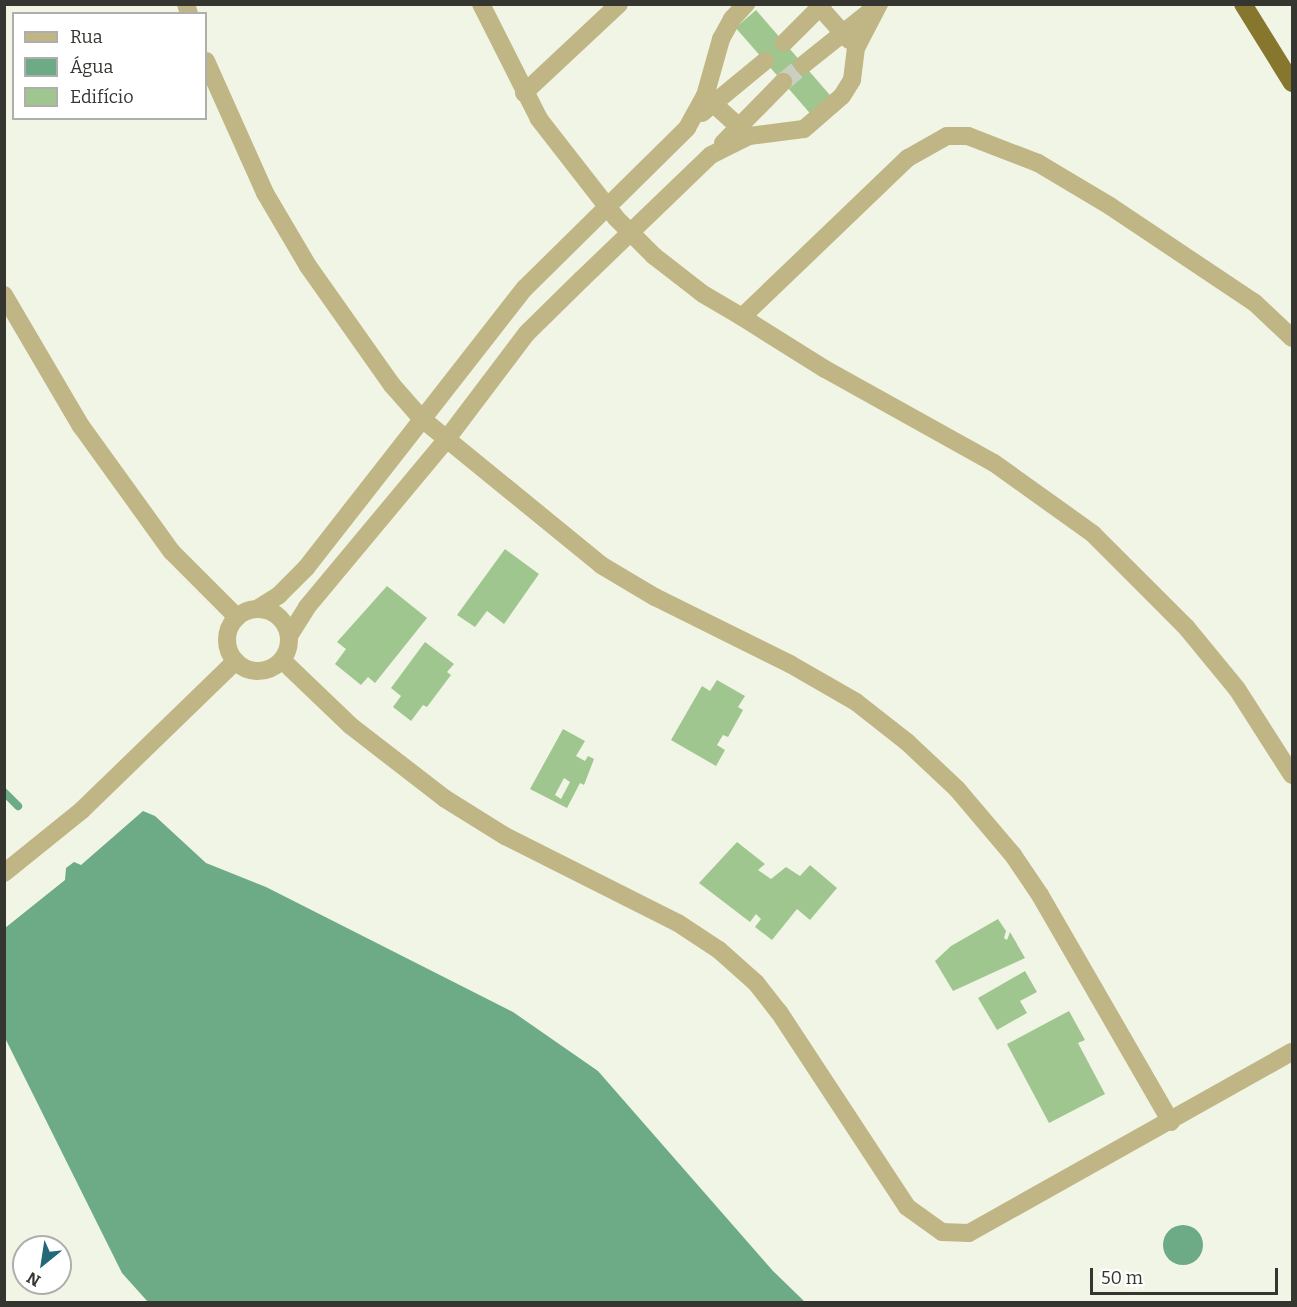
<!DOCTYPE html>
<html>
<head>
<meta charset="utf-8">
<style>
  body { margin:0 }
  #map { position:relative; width:1297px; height:1307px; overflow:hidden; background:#f1f5e5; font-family:Bitter,serif }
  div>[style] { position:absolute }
  .water>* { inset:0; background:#6cab85 }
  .round { border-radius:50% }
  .stream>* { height:8px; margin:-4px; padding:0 4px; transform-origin:4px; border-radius:4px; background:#6cab85 }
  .building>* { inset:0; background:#a0c68f; transform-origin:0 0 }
  .minor-tunnel>* { height:18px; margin-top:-9px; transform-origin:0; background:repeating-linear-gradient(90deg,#cbcfc1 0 18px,transparent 0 27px) }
  .minor>* { height:18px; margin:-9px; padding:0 9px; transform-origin:9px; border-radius:9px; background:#c0b584 }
  .minor>.ring { margin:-9px; padding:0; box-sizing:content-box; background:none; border:18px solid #c0b584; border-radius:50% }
  .trunk>* { height:18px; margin:-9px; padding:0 9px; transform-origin:9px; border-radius:9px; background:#86762e }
  span { translate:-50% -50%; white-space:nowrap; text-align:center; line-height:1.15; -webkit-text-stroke:5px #fff; paint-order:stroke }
  .frame { position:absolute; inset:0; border:6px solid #353630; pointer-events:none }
  .legend { position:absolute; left:12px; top:12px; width:195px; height:108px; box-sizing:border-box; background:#fff; border:2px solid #aeafac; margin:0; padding:8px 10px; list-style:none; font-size:18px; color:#353630 }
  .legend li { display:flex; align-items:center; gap:12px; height:30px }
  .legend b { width:30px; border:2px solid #aeafac }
  .north { position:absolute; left:12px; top:1235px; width:60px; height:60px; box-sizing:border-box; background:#fff; border:2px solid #aeafac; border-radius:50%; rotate:210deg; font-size:16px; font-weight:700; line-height:24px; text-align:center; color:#353630 }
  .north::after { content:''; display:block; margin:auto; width:21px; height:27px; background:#236878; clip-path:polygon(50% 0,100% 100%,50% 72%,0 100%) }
  .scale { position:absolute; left:1090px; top:1268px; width:188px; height:27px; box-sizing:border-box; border:3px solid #353630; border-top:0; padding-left:8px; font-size:18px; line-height:21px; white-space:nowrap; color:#353630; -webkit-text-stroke:4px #fff; paint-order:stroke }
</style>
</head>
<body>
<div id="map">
  <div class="water">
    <div style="clip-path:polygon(143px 811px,155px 816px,206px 863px,266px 887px,513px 1012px,598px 1071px,773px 1271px,805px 1302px,148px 1302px,122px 1273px,4px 1036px,5px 928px,65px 880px,66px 868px,74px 862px,81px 865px)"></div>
    <div class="round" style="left:1163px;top:1225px;width:40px;height:40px"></div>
  </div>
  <div class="stream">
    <div style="left:4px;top:792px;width:20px;rotate:45deg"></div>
  </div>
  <div class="building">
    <div style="left:756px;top:10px;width:113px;height:27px;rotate:49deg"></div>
    <div style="clip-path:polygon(505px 549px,539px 574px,504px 624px,487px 611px,475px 627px,457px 615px)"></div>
    <div style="clip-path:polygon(387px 586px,427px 618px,375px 683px,368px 677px,361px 685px,335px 664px,346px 649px,337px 642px)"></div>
    <div style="clip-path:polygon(425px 642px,454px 664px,447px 672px,451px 675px,427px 707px,423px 705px,411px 721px,393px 707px,401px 696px,391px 688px)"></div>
    <div style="clip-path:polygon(717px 680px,745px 696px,738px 707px,743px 710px,728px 737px,723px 735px,717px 745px,725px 750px,716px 766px,671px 740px,702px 686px,710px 691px)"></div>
    <div style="clip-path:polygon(evenodd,563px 729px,585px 741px,576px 756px,585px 761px,588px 756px,594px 759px,584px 785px,580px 783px,567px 808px,530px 789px,563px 729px,564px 778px,570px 782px,561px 799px,555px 795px,564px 778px)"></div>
    <div style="clip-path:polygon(737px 842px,765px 864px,758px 870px,771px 879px,786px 867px,800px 876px,810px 865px,837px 888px,810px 920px,797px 909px,772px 940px,755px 927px,761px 919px,756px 914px,750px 922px,699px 883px)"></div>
    <div style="clip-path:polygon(998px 919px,1006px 931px,1004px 938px,1007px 940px,1010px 932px,1025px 958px,953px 991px,935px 961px,951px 946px)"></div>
    <div style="clip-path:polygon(1025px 971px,1037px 992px,1020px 1001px,1027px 1013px,997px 1030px,978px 998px)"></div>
    <div style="clip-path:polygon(1069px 1011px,1085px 1040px,1078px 1043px,1105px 1094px,1049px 1123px,1007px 1044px)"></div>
  </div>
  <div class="minor-tunnel">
    <div style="left:783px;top:82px;width:26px;rotate:-40deg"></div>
  </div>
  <div class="minor">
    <div style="left:186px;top:4px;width:10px;rotate:73deg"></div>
    <div style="left:481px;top:4px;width:129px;rotate:63.2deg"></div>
    <div style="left:539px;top:119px;width:125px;rotate:52.1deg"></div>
    <div style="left:616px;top:218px;width:54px;rotate:45deg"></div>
    <div style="left:654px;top:256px;width:62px;rotate:37.8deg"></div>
    <div style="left:703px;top:294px;width:45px;rotate:30.5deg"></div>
    <div style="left:742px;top:317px;width:230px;rotate:-43.8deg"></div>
    <div style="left:908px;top:158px;width:45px;rotate:-29.4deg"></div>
    <div style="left:947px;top:136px;width:21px"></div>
    <div style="left:968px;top:136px;width:75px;rotate:21.1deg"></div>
    <div style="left:1038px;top:163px;width:84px;rotate:30.8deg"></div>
    <div style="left:1110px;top:206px;width:174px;rotate:33.8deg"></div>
    <div style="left:1255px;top:303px;width:51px;rotate:43.4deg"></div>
    <div style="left:817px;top:4px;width:48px;rotate:48.4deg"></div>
    <div style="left:784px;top:43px;width:55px;rotate:-45deg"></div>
    <div style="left:206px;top:61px;width:145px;rotate:65.9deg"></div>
    <div style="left:265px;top:193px;width:85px;rotate:59.5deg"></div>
    <div style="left:308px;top:266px;width:146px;rotate:54.8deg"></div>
    <div style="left:392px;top:385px;width:44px;rotate:48.7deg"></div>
    <div style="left:421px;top:418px;width:232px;rotate:39.2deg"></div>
    <div style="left:601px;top:565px;width:63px;rotate:30.7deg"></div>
    <div style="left:655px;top:597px;width:151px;rotate:26.4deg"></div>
    <div style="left:790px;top:664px;width:76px;rotate:29.9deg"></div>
    <div style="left:856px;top:702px;width:65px;rotate:38.1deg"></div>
    <div style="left:907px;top:742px;width:69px;rotate:43.2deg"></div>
    <div style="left:957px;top:789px;width:87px;rotate:49.7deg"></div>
    <div style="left:1013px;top:855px;width:48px;rotate:56deg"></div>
    <div style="left:1040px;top:895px;width:262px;rotate:60deg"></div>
    <div style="left:803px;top:65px;width:88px;rotate:-38.6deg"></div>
    <div style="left:524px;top:93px;width:130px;rotate:-43.1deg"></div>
    <div style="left:705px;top:96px;width:58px;rotate:42.2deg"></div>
    <div style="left:702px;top:113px;width:82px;rotate:-39.5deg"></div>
    <div style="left:723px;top:143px;width:86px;rotate:-45.5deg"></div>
    <div style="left:4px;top:295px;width:152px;rotate:59.6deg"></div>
    <div style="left:81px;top:426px;width:155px;rotate:54.2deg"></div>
    <div style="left:172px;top:552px;width:92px;rotate:45deg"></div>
    <div style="left:742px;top:317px;width:98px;rotate:32.1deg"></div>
    <div style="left:825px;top:369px;width:193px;rotate:29.1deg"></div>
    <div style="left:994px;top:463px;width:122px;rotate:35.6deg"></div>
    <div style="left:1093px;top:534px;width:132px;rotate:45deg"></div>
    <div style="left:1186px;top:627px;width:80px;rotate:50.6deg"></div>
    <div style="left:1237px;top:689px;width:102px;rotate:57.4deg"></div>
    <div style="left:257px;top:609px;width:26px;rotate:-32deg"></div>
    <div style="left:279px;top:595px;width:38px;rotate:-45deg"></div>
    <div style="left:306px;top:568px;width:355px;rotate:-52deg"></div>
    <div style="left:525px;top:288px;width:228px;rotate:-44.6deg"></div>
    <div style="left:687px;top:128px;width:37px;rotate:-61deg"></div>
    <div style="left:705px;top:96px;width:59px;rotate:-74.3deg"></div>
    <div style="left:721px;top:39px;width:23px;rotate:-61deg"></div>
    <div style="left:732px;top:19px;width:21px;rotate:-47deg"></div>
    <div class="ring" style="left:227px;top:609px;width:44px;height:44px"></div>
    <div style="left:289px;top:636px;width:34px;rotate:-58deg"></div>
    <div style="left:307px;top:607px;width:217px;rotate:-50.2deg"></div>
    <div style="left:446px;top:440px;width:134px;rotate:-52.9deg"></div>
    <div style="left:527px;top:333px;width:77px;rotate:-44.5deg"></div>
    <div style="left:582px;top:279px;width:179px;rotate:-43.9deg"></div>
    <div style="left:711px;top:155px;width:42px;rotate:-26.6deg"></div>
    <div style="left:749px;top:136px;width:55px;rotate:-7.3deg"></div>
    <div style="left:804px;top:129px;width:50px;rotate:-41deg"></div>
    <div style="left:842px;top:96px;width:19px;rotate:-58deg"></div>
    <div style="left:852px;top:80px;width:32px;rotate:-83deg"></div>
    <div style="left:856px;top:48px;width:50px;rotate:-62.4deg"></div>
    <div style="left:282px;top:660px;width:95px;rotate:43.7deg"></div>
    <div style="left:351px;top:726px;width:118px;rotate:37.7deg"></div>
    <div style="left:444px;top:798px;width:72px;rotate:31.9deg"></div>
    <div style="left:505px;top:836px;width:194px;rotate:26.7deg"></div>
    <div style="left:678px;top:923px;width:49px;rotate:33.4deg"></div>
    <div style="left:719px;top:950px;width:50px;rotate:41.7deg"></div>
    <div style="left:756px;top:983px;width:37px;rotate:52deg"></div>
    <div style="left:779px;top:1012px;width:233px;rotate:56.7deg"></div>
    <div style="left:907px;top:1207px;width:43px;rotate:35.5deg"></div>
    <div style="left:942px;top:1232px;width:27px;rotate:2deg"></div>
    <div style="left:969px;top:1233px;width:370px;rotate:-29.3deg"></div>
    <div style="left:4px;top:873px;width:100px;rotate:-38.9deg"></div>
    <div style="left:82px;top:810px;width:214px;rotate:-44.1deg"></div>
  </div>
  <div class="trunk">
    <div style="left:1243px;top:4px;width:93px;rotate:58.2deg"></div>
  </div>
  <div class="frame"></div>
  <ul class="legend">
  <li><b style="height:8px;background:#c0b584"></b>Rua</li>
  <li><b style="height:16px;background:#6cab85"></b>Água</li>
  <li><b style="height:16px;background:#a0c68f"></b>Edifício</li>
  </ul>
  <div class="north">N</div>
  <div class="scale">50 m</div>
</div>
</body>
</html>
